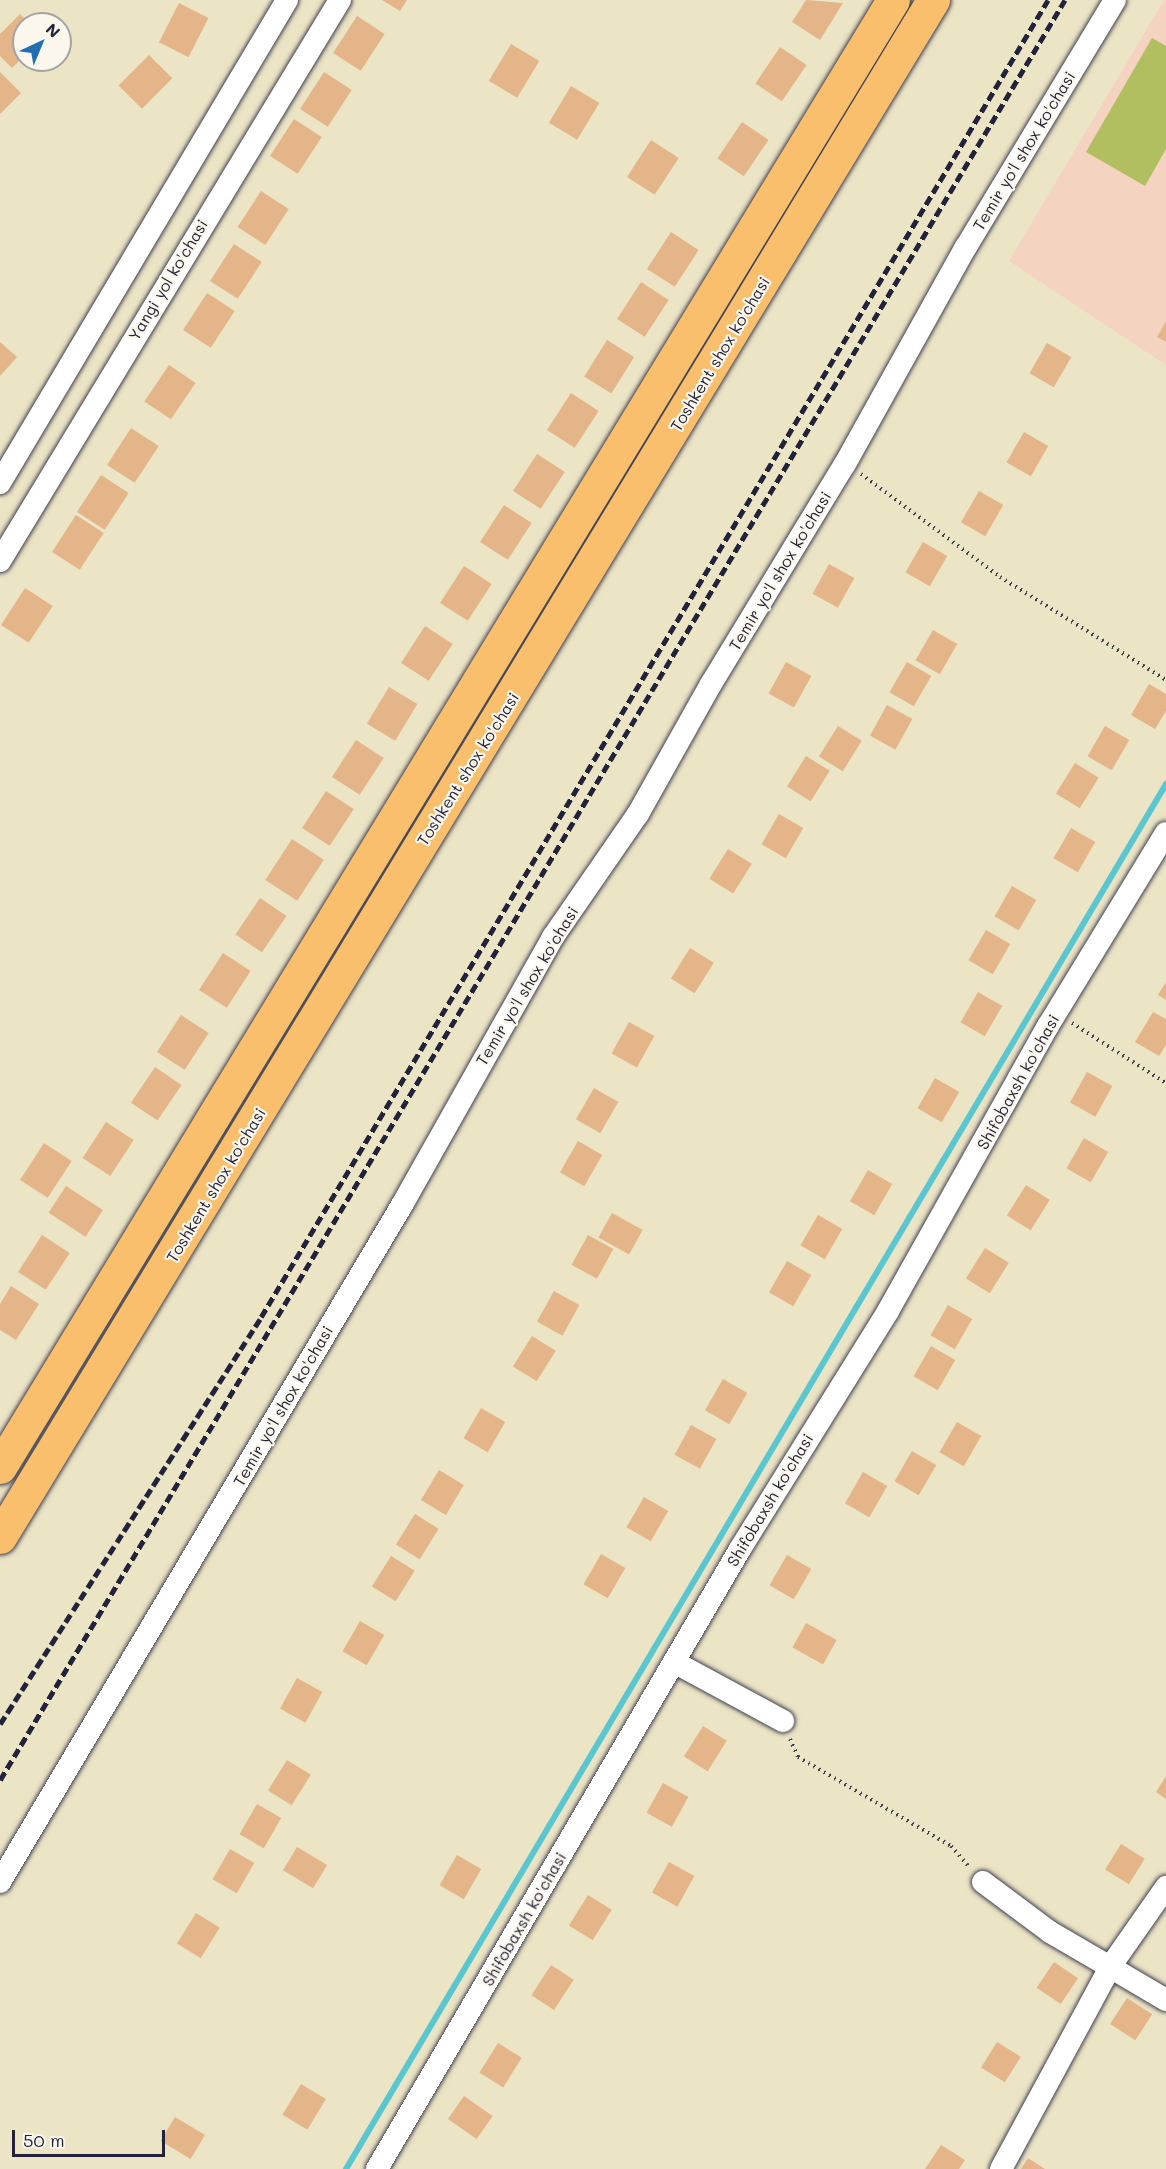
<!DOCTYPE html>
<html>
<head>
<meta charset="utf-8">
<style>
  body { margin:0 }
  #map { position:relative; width:1166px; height:2169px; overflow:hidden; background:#ebe4c5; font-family:Mali,sans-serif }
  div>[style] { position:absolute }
  .built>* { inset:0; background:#f5d3c1 }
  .green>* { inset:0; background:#b1bf61 }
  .stream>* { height:6px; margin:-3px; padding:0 3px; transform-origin:3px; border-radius:3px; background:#5ac7d0 }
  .building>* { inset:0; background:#e4b588; transform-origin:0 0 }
  .path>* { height:4px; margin-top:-2px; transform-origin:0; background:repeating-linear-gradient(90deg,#403f50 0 1.5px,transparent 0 6px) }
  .roads { filter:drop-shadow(0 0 2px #403f50) drop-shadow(0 0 2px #403f50) }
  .minor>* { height:22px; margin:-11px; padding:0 11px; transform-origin:11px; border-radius:11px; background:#fff }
  .trunk>* { height:33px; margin:-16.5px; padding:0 16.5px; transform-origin:16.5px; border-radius:16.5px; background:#f9bf6d }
  .rail>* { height:4.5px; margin-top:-2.25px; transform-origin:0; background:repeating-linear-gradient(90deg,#22223b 0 9px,transparent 0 13.5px) }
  span { translate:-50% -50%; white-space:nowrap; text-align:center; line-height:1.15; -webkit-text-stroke:4.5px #fbf7ec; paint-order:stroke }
  .street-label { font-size:16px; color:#22223b }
  .north { position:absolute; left:12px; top:12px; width:60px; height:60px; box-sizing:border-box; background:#fbf7ec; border:2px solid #a4a2a5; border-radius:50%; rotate:44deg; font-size:16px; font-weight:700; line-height:24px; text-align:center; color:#22223b }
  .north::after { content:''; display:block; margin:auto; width:21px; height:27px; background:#1f6fb2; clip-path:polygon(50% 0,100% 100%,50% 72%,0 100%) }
  .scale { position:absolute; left:12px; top:2130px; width:153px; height:27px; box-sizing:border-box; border:3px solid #22223b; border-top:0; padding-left:8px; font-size:18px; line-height:21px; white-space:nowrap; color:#22223b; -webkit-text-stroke:4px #fbf7ec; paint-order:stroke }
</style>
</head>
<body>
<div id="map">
  <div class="built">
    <div style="clip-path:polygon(1164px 0,1166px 0,1166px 365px,1009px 261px)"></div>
  </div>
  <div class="green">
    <div style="clip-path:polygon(1152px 38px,1166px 46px,1166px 149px,1145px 186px,1086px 152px)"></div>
  </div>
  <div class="stream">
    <div style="left:346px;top:2169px;width:1610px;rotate:-59.37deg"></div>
  </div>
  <div class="building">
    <div style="clip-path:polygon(382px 0,407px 0,400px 11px)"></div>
    <div style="clip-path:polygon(806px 0,843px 3px,820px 40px,792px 22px)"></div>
    <div style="left:179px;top:3px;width:33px;height:44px;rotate:27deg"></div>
    <div style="clip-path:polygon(20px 14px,30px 24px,24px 24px,24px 56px,12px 68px,0 56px,0 34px)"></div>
    <div style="left:357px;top:16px;width:33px;height:44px;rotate:33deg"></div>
    <div style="left:511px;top:44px;width:33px;height:43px;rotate:31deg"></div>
    <div style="left:780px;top:47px;width:32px;height:44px;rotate:34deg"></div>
    <div style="left:149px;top:55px;width:33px;height:43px;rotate:45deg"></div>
    <div style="clip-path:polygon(0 72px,21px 93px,0 114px)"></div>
    <div style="left:324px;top:72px;width:33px;height:44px;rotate:33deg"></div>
    <div style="left:571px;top:86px;width:33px;height:43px;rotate:31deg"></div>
    <div style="left:294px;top:119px;width:33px;height:44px;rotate:33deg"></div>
    <div style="left:742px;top:122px;width:32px;height:44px;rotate:34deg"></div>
    <div style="left:651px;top:140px;width:33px;height:44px;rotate:33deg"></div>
    <div style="left:261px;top:191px;width:33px;height:43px;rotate:33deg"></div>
    <div style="left:671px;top:232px;width:33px;height:44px;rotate:33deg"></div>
    <div style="left:234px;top:244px;width:33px;height:44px;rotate:33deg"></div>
    <div style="left:641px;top:282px;width:33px;height:44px;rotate:33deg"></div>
    <div style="left:207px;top:293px;width:33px;height:44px;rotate:33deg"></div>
    <div style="clip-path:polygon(1166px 321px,1166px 342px,1157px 337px)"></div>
    <div style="left:607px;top:340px;width:32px;height:43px;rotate:32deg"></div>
    <div style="clip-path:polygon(0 342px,17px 357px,0 376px)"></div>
    <div style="left:1047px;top:343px;width:28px;height:35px;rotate:30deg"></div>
    <div style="left:169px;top:365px;width:32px;height:44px;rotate:34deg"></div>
    <div style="left:571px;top:393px;width:33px;height:44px;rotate:33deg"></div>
    <div style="left:131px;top:428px;width:33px;height:44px;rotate:33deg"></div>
    <div style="left:1024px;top:432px;width:28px;height:35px;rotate:30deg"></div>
    <div style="left:537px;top:454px;width:33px;height:44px;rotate:33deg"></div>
    <div style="left:101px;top:475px;width:33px;height:44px;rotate:33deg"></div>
    <div style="left:979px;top:491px;width:28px;height:36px;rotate:30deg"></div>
    <div style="left:504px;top:505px;width:33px;height:44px;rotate:33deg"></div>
    <div style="left:76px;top:515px;width:33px;height:44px;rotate:33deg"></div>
    <div style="left:923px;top:542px;width:28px;height:35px;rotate:30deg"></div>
    <div style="left:829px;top:564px;width:29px;height:34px;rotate:29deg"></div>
    <div style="left:464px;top:566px;width:33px;height:44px;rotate:33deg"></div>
    <div style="left:25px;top:588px;width:33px;height:44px;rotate:33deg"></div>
    <div style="left:425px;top:626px;width:33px;height:44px;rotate:33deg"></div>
    <div style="left:933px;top:630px;width:28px;height:35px;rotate:30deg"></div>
    <div style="left:786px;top:662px;width:29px;height:36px;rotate:29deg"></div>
    <div style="left:907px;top:662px;width:28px;height:35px;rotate:30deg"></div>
    <div style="clip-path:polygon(1149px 684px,1166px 694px,1166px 711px,1155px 729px,1131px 715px)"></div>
    <div style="left:389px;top:687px;width:33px;height:43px;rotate:31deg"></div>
    <div style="left:887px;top:705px;width:29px;height:35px;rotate:29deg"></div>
    <div style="left:838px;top:726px;width:28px;height:36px;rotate:32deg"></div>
    <div style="left:1105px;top:726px;width:28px;height:35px;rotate:30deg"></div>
    <div style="left:356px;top:740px;width:33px;height:44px;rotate:33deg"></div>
    <div style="left:806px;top:756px;width:28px;height:36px;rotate:32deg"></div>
    <div style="left:1075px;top:763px;width:28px;height:36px;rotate:32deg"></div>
    <div style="left:326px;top:791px;width:33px;height:44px;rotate:33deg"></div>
    <div style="left:779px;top:814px;width:28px;height:35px;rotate:30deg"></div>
    <div style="left:1071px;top:828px;width:28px;height:35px;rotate:30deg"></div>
    <div style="left:292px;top:839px;width:38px;height:49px;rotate:33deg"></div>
    <div style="left:728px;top:849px;width:28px;height:35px;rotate:32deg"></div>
    <div style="left:1012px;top:886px;width:28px;height:35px;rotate:30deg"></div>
    <div style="left:260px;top:898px;width:32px;height:44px;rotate:34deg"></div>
    <div style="left:986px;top:930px;width:28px;height:35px;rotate:30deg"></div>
    <div style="left:690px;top:948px;width:28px;height:36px;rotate:32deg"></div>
    <div style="left:223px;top:953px;width:33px;height:44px;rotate:33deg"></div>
    <div style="clip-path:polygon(1166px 982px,1166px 1000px,1158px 995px)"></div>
    <div style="left:978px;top:992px;width:28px;height:35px;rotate:30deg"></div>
    <div style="clip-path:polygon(1153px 1012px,1166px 1019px,1166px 1045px,1159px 1056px,1135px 1042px)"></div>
    <div style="left:181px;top:1015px;width:33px;height:44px;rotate:33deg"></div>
    <div style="left:629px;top:1022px;width:29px;height:36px;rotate:29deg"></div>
    <div style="left:155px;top:1067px;width:32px;height:43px;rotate:34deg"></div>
    <div style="left:1087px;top:1072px;width:29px;height:35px;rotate:29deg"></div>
    <div style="left:935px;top:1078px;width:28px;height:35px;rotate:30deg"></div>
    <div style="left:594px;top:1088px;width:28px;height:36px;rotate:30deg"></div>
    <div style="left:106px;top:1122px;width:33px;height:43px;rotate:33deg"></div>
    <div style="left:1084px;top:1138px;width:28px;height:35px;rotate:30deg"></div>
    <div style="left:578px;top:1141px;width:28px;height:36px;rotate:30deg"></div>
    <div style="left:44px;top:1143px;width:33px;height:44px;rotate:33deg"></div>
    <div style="left:868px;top:1170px;width:28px;height:36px;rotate:30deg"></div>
    <div style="left:1026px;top:1185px;width:28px;height:36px;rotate:32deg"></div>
    <div style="left:66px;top:1186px;width:44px;height:32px;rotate:33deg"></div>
    <div style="left:612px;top:1213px;width:35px;height:28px;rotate:29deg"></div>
    <div style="left:818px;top:1215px;width:28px;height:35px;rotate:30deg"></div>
    <div style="left:42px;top:1235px;width:33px;height:44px;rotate:33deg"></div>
    <div style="left:588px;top:1235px;width:29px;height:34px;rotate:29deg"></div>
    <div style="left:985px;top:1248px;width:28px;height:36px;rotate:32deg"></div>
    <div style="left:787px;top:1261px;width:28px;height:36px;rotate:30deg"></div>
    <div style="clip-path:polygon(11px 1286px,39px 1304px,16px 1340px,0 1330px,0 1304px)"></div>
    <div style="left:554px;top:1291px;width:29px;height:35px;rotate:29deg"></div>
    <div style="left:948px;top:1305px;width:28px;height:35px;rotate:30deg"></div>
    <div style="left:532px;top:1336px;width:28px;height:36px;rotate:32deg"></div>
    <div style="left:931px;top:1346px;width:28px;height:35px;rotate:30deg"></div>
    <div style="left:723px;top:1379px;width:28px;height:36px;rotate:30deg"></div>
    <div style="left:481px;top:1408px;width:28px;height:35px;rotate:30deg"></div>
    <div style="left:957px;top:1422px;width:28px;height:35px;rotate:30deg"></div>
    <div style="left:691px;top:1425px;width:29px;height:34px;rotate:29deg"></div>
    <div style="left:912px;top:1451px;width:28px;height:35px;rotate:30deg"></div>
    <div style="left:439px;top:1470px;width:29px;height:35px;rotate:31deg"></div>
    <div style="left:863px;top:1472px;width:28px;height:36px;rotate:30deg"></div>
    <div style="left:644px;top:1497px;width:28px;height:35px;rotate:30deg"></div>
    <div style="left:415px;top:1514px;width:28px;height:36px;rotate:32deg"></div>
    <div style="left:601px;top:1554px;width:28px;height:35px;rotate:30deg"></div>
    <div style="left:787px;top:1555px;width:28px;height:35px;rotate:30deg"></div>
    <div style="left:391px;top:1556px;width:28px;height:36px;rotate:32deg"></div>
    <div style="left:360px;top:1621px;width:28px;height:35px;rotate:30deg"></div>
    <div style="left:806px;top:1623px;width:35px;height:28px;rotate:29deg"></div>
    <div style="left:297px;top:1678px;width:29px;height:35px;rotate:29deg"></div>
    <div style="left:703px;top:1726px;width:28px;height:36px;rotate:32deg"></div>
    <div style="left:287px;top:1760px;width:28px;height:36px;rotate:32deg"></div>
    <div style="clip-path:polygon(1166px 1776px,1166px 1799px,1156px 1792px)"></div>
    <div style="left:663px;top:1783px;width:29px;height:34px;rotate:29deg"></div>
    <div style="left:257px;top:1804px;width:28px;height:35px;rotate:30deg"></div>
    <div style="left:1121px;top:1844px;width:28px;height:30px;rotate:32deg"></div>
    <div style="left:297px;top:1847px;width:35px;height:27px;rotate:31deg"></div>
    <div style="left:230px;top:1849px;width:28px;height:35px;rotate:30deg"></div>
    <div style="left:457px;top:1855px;width:28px;height:35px;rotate:30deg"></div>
    <div style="left:669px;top:1862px;width:29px;height:35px;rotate:29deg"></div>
    <div style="left:588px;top:1895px;width:28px;height:36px;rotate:32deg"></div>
    <div style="left:196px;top:1913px;width:28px;height:36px;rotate:32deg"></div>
    <div style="left:1054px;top:1962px;width:29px;height:31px;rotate:34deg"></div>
    <div style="left:551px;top:1965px;width:27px;height:36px;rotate:33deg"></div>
    <div style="left:1127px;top:1998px;width:30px;height:31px;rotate:33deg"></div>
    <div style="left:997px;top:2042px;width:28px;height:30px;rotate:32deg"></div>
    <div style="left:498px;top:2043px;width:28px;height:35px;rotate:32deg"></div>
    <div style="left:301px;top:2084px;width:29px;height:36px;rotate:31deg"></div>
    <div style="left:464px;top:2096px;width:35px;height:28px;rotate:35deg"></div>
    <div style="left:175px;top:2117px;width:35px;height:28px;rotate:31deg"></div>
    <div style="clip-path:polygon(941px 2145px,965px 2160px,959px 2169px,925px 2169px)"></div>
    <div style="clip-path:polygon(1028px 2158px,1045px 2169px,1021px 2169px)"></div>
  </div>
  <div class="path">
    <div style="left:861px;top:474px;width:173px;rotate:36.5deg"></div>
    <div style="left:1000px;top:577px;width:195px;rotate:31.8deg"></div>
    <div style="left:1072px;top:1023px;width:112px;rotate:32.6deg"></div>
    <div style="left:790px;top:1739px;width:20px;rotate:66deg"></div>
    <div style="left:798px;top:1757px;width:177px;rotate:30.2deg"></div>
    <div style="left:951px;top:1846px;width:29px;rotate:49deg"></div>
  </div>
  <div class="roads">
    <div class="minor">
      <div style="left:0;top:483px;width:562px;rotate:-59.28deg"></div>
      <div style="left:0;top:561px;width:656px;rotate:-58.78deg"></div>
      <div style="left:674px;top:1662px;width:124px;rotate:28.4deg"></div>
      <div style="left:0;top:1882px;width:787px;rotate:-59.3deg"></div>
      <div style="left:402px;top:1205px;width:308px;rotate:-60.6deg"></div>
      <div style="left:553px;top:937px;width:150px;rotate:-55.4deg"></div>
      <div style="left:638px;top:814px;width:149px;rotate:-60.7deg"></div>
      <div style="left:711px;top:684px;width:258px;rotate:-58.7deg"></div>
      <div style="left:845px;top:464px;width:248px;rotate:-60.9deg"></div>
      <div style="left:966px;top:247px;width:288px;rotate:-58.9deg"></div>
      <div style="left:983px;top:1882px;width:84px;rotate:36.7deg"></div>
      <div style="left:1050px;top:1932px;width:69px;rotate:30.3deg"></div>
      <div style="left:1110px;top:1967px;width:98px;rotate:-55deg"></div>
      <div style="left:377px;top:2169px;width:718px;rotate:-59.65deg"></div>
      <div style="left:740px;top:1549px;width:280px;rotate:-58.1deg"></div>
      <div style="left:888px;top:1311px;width:327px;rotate:-60.7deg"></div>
      <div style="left:1048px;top:1026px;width:226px;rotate:-58.6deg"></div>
      <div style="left:1001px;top:2169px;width:230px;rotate:-61.6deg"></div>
      <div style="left:1110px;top:1967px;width:65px;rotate:30.5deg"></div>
    </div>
    <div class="trunk">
      <div style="left:0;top:1467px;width:1717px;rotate:-58.67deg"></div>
      <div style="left:0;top:1537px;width:1798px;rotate:-58.74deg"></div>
    </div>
  </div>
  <div class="rail">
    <div style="left:0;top:1724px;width:483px;rotate:-57.3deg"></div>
    <div style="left:261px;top:1317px;width:1534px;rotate:-59.14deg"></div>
    <div style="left:0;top:1780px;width:2074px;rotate:-59.11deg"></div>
  </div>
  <div class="street-label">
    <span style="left:1024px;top:151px;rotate:-59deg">Temir yo'l shox ko'chasi</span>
    <span style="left:168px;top:280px;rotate:-59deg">Yangi yol ko'chasi</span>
    <span style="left:720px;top:354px;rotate:-59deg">Toshkent shox ko'chasi</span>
    <span style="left:780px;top:571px;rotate:-59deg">Temir yo'l shox ko'chasi</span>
    <span style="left:468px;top:769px;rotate:-58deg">Toshkent shox ko'chasi</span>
    <span style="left:527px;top:986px;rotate:-59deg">Temir yo'l shox ko'chasi</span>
    <span style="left:1018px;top:1082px;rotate:-61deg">Shifobaxsh ko'chasi</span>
    <span style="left:216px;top:1185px;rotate:-59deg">Toshkent shox ko'chasi</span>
    <span style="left:283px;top:1406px;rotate:-60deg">Temir yo'l shox ko'chasi</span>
    <span style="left:770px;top:1500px;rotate:-59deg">Shifobaxsh ko'chasi</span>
    <span style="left:524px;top:1919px;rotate:-60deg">Shifobaxsh ko'chasi</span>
  </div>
  <div class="north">N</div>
  <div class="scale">50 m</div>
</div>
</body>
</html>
